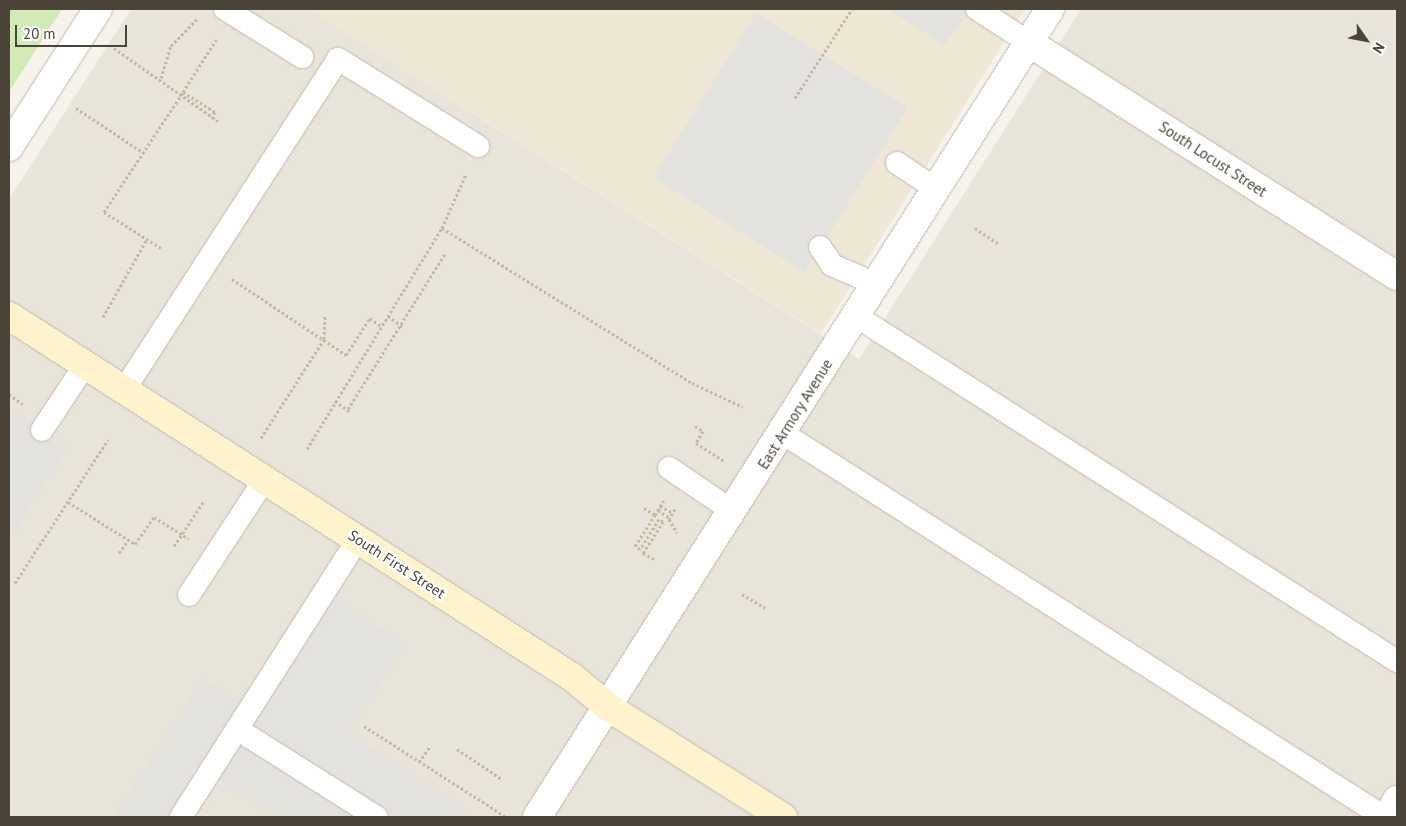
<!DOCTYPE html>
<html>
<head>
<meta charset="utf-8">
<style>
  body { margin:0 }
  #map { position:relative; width:1406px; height:826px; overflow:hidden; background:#f6f3ec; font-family:"PT Sans",sans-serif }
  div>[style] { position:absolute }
  .residential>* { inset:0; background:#eae5da }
  .education>* { inset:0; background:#efe8d6 }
  .green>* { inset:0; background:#d2eab5 }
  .parking>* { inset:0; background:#e5e3e0; transform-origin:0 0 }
  .path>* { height:3px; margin-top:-1.5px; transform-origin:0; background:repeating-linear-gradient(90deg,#c4b79f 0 2.5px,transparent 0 5px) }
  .roads { filter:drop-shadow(0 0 1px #c2bbae) drop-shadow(0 0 1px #c2bbae) }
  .lane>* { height:22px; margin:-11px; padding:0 11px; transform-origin:11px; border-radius:11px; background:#fff }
  .street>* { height:28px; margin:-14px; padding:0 14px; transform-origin:14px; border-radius:14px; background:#fff }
  .secondary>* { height:28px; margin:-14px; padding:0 14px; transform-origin:14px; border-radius:14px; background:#fff3cd }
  span { translate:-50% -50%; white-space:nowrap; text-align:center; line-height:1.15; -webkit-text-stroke:4.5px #fff; paint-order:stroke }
  .street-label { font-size:15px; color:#4b4439 }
  .frame { position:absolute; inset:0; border:10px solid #4b4439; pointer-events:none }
  .north { position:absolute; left:1341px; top:15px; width:50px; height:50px; -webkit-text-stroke:4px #fff; paint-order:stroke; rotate:123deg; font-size:14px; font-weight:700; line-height:20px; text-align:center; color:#4b4439 }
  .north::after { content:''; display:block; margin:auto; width:18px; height:22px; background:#4b4439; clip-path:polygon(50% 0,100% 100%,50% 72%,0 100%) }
  .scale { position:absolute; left:15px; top:25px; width:112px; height:22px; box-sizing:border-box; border:2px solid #4b4439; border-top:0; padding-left:6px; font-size:15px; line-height:18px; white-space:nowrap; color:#4b4439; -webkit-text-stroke:4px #fff; paint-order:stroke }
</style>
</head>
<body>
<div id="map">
  <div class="residential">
    <div style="clip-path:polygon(131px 9px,309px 9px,859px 359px,1081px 9px,1397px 9px,1397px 817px,9px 817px,9px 199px)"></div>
  </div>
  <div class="education">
    <div style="clip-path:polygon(309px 9px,1025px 9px,821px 334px)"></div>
  </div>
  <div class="green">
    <div style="clip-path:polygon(9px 9px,62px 9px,9px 92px)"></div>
  </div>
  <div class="parking">
    <div style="clip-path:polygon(888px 9px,972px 9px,944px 45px)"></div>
    <div style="left:756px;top:13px;width:179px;height:194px;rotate:32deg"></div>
    <div style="clip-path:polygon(9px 408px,68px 447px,9px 540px)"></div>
    <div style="clip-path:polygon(329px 595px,407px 645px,349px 733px,472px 813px,470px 817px,274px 817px,213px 776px,186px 817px,113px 817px,203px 678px,255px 711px)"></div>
  </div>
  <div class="path">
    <div style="left:114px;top:48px;width:127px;rotate:35.1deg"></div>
    <div style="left:161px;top:78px;width:34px;rotate:-73deg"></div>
    <div style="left:171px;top:46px;width:37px;rotate:-46deg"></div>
    <div style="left:183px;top:92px;width:62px;rotate:-57.6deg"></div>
    <div style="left:795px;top:98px;width:106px;rotate:-57.4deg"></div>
    <div style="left:76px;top:108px;width:82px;rotate:33.5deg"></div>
    <div style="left:442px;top:228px;width:294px;rotate:31.8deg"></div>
    <div style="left:692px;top:383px;width:56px;rotate:25.2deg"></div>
    <div style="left:975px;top:228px;width:29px;rotate:34deg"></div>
    <div style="left:161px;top:248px;width:67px;rotate:-147.7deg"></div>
    <div style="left:104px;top:212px;width:144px;rotate:-56.6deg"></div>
    <div style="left:183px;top:92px;width:38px;rotate:32deg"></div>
    <div style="left:215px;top:112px;width:6px;rotate:121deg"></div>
    <div style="left:232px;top:279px;width:137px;rotate:33.7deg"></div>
    <div style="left:346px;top:355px;width:44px;rotate:-57deg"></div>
    <div style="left:370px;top:318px;width:14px;rotate:36deg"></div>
    <div style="left:388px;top:316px;width:19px;rotate:35deg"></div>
    <div style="left:103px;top:317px;width:90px;rotate:-60.6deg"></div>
    <div style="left:9px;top:394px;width:17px;rotate:36deg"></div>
    <div style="left:335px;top:401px;width:19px;rotate:35deg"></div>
    <div style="left:348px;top:409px;width:183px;rotate:-58deg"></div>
    <div style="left:695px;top:426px;width:9px;rotate:32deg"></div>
    <div style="left:703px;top:431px;width:14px;rotate:120deg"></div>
    <div style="left:696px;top:443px;width:35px;rotate:33deg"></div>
    <div style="left:261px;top:438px;width:117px;rotate:-57.5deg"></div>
    <div style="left:324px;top:339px;width:23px;rotate:-88deg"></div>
    <div style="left:307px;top:449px;width:259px;rotate:-58.6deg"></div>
    <div style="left:442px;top:228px;width:59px;rotate:-66deg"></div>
    <div style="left:68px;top:502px;width:79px;rotate:32.1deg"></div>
    <div style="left:135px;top:544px;width:33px;rotate:-55deg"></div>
    <div style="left:154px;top:517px;width:41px;rotate:32.2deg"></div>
    <div style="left:660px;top:506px;width:15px;rotate:28deg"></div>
    <div style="left:644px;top:508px;width:13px;rotate:32deg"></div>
    <div style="left:655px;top:515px;width:17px;rotate:-59deg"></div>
    <div style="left:675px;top:509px;width:12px;rotate:121deg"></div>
    <div style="left:669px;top:519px;width:16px;rotate:60deg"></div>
    <div style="left:658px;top:510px;width:14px;rotate:34deg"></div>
    <div style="left:174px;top:546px;width:54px;rotate:-56.3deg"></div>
    <div style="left:119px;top:553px;width:16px;rotate:-55deg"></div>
    <div style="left:654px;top:559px;width:13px;rotate:-151deg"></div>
    <div style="left:643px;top:553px;width:37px;rotate:-57deg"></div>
    <div style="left:663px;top:522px;width:5px;rotate:-143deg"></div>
    <div style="left:659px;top:519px;width:36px;rotate:122deg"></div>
    <div style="left:640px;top:549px;width:6px;rotate:-149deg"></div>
    <div style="left:635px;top:546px;width:37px;rotate:-57deg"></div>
    <div style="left:15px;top:583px;width:171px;rotate:-57deg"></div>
    <div style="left:742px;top:594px;width:27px;rotate:31deg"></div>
    <div style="left:364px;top:726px;width:167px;rotate:32.6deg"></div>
    <div style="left:457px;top:749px;width:55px;rotate:34deg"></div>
    <div style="left:419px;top:762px;width:19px;rotate:-55deg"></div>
  </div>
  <div class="roads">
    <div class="lane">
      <div style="left:225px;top:9px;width:91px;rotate:31.9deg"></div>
      <div style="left:977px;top:9px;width:61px;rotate:32.9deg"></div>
      <div style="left:897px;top:163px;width:47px;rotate:33.7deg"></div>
      <div style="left:820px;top:247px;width:22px;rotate:56deg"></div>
      <div style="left:832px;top:265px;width:48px;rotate:23.4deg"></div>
      <div style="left:856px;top:316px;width:642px;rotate:32.53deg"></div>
      <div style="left:124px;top:390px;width:394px;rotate:-57.1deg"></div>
      <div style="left:338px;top:59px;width:165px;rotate:31.9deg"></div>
      <div style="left:42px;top:430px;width:78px;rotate:-56.5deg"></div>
      <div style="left:784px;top:434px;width:712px;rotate:32.55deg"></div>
      <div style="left:669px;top:468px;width:78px;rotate:34.1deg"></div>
      <div style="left:189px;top:595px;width:139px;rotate:-56.8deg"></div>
      <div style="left:237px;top:729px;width:165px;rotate:32.3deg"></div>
      <div style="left:181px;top:817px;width:330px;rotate:-57.5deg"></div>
    </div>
    <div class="street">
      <div style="left:1028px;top:42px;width:437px;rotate:32.4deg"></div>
      <div style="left:9px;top:147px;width:164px;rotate:-57.2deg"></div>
      <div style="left:537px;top:817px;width:957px;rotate:-57.59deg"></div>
      <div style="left:1387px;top:817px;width:20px;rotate:-60deg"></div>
    </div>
    <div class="secondary">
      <div style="left:9px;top:316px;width:669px;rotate:32.67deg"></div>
      <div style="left:572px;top:677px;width:47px;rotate:39.8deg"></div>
      <div style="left:608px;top:707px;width:207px;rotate:32.2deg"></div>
    </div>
  </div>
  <div class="street-label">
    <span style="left:1213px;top:159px;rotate:33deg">South Locust Street</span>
    <span style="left:795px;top:414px;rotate:-58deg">East Armory Avenue</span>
    <span style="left:397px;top:564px;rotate:33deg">South First Street</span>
  </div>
  <div class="frame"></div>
  <div class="north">N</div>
  <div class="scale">20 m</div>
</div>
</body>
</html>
